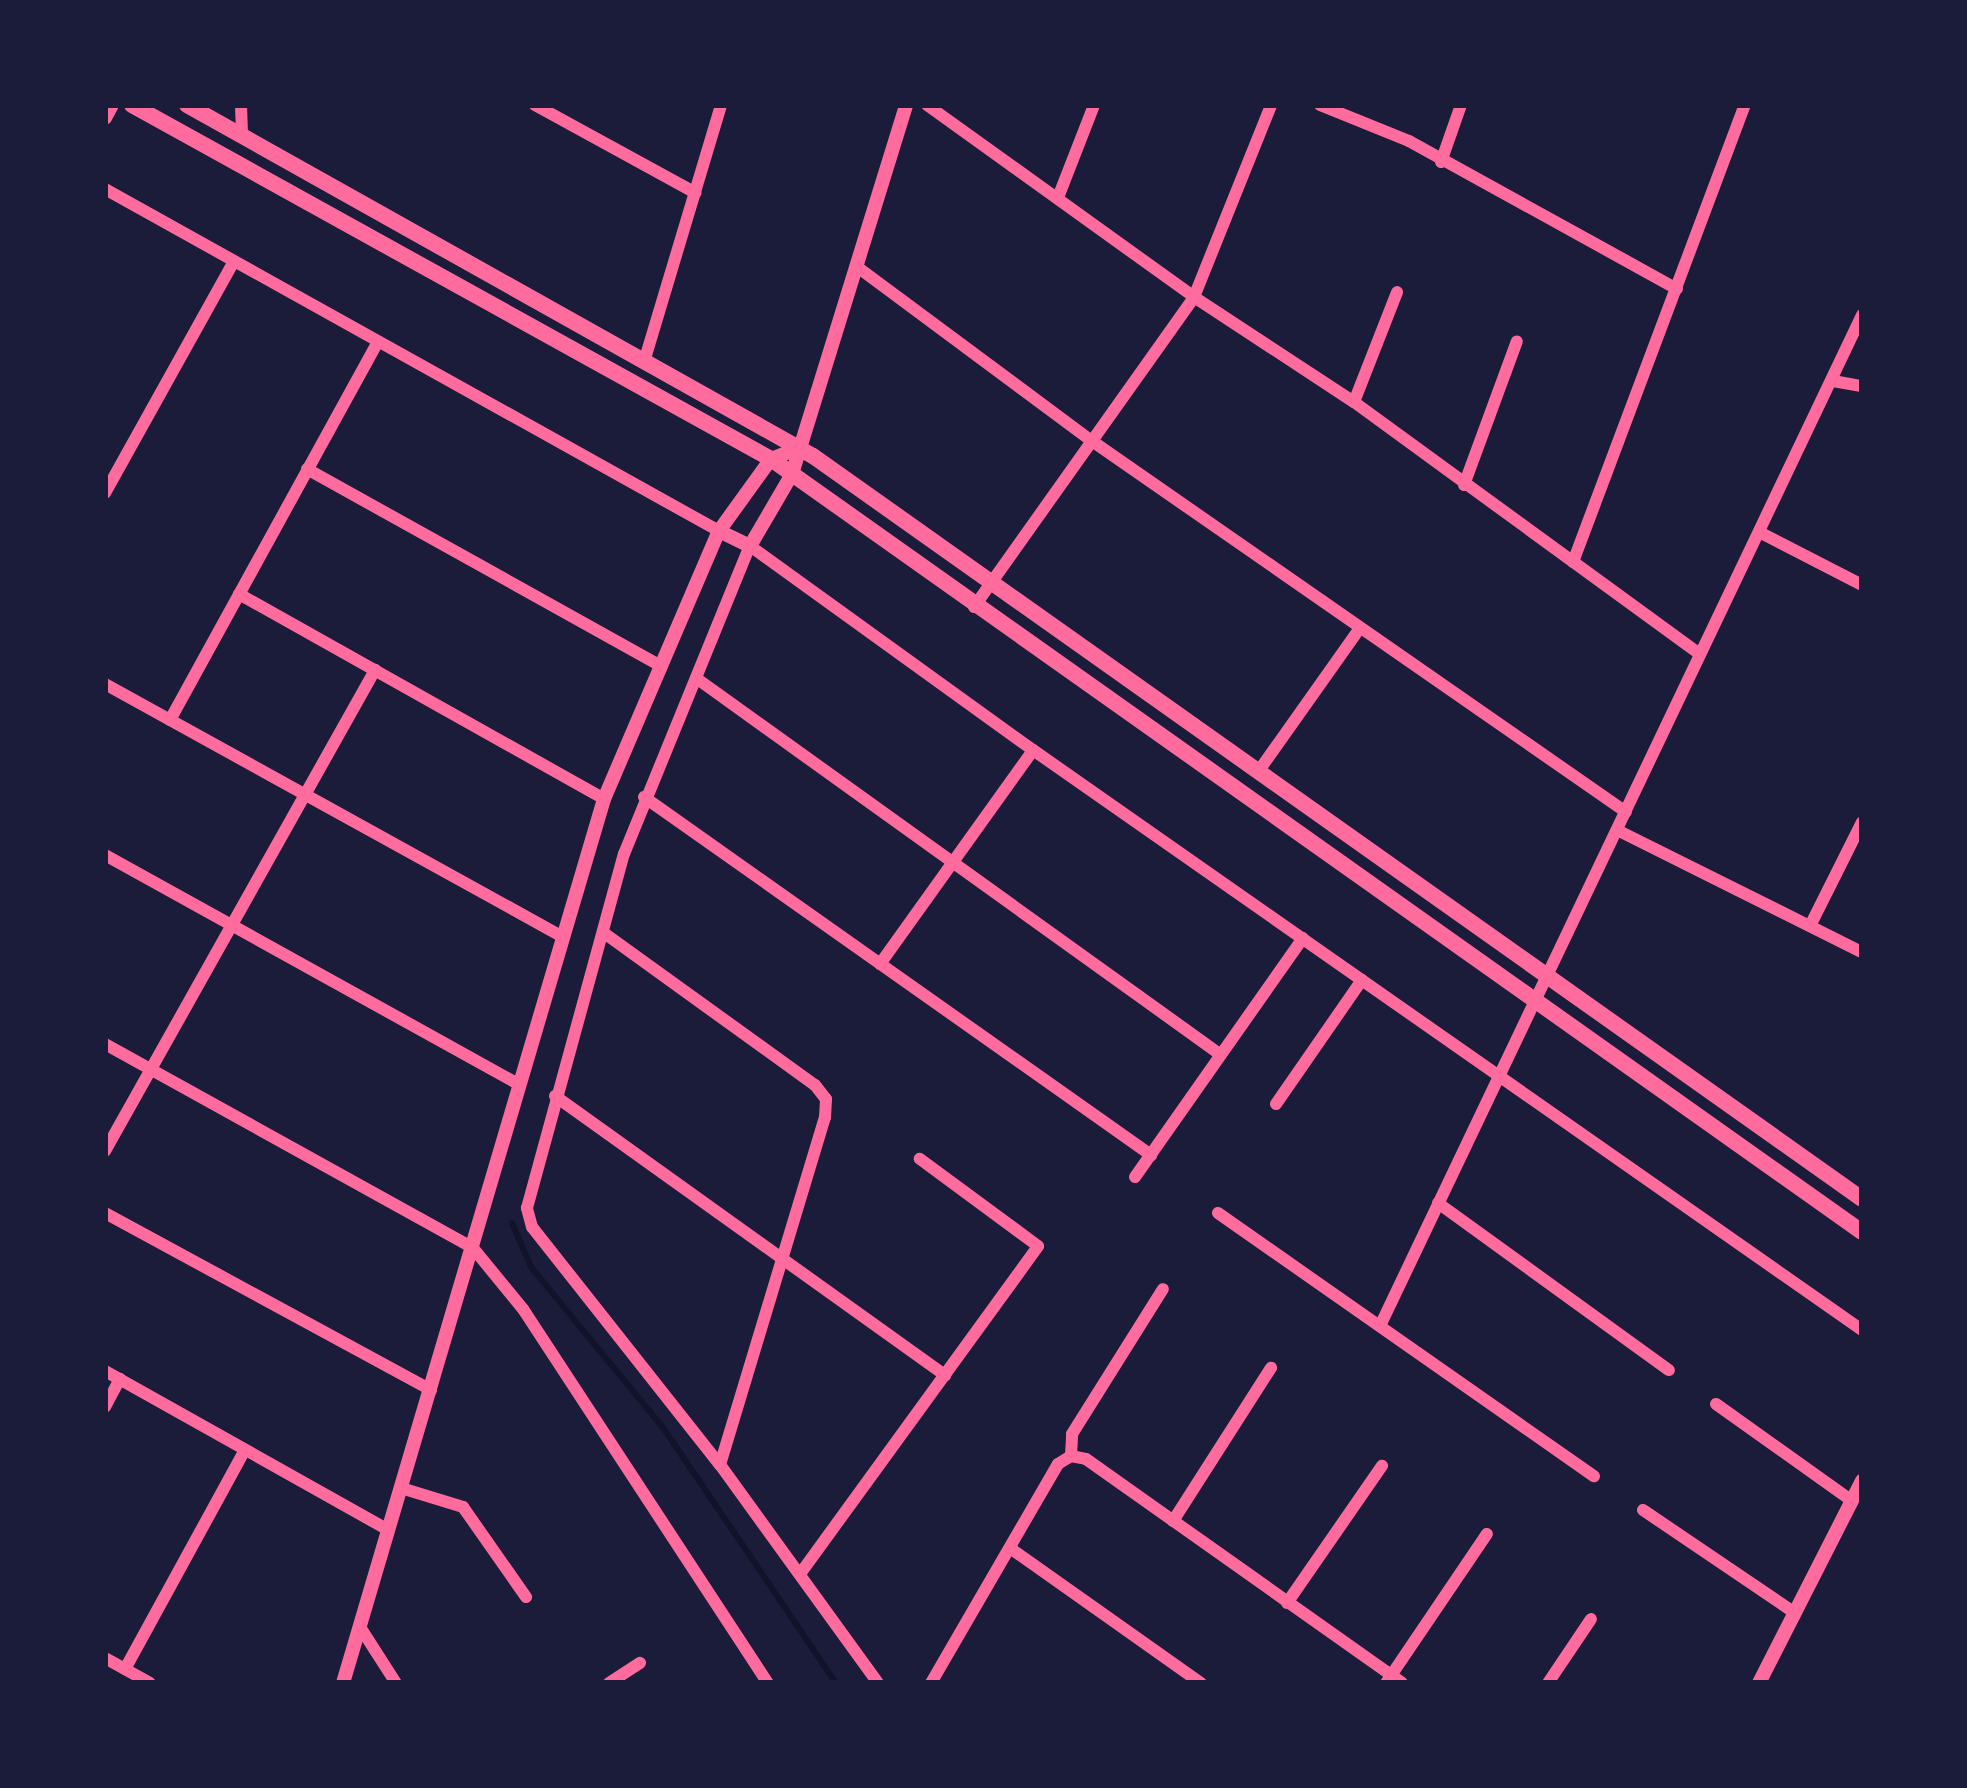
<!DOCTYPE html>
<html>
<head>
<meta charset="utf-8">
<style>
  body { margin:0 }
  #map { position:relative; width:1967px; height:1788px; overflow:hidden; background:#1b1b3a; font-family:Poppins,sans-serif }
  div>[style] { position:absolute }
  .stream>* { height:6px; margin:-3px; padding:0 3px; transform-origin:3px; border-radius:3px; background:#12122b }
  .minor>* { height:12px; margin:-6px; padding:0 6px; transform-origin:6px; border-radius:6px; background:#ff6b9d }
  .tertiary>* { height:14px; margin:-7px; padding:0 7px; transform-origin:7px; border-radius:7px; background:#ff6b9d }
  .secondary>* { height:16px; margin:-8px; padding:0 8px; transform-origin:8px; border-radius:8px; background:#ff6b9d }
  span { translate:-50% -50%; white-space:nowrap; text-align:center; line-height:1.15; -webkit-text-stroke:10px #1b1b3a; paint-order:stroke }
  .frame { position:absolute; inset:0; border:108px solid #1b1b3a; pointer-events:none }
</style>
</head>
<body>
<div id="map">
  <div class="stream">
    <div style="left:512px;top:1223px;width:48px;rotate:66.6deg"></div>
    <div style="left:531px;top:1267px;width:210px;rotate:50.6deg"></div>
    <div style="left:664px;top:1429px;width:307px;rotate:55.9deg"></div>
  </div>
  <div class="minor">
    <div style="left:241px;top:105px;width:30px;rotate:88deg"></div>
    <div style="left:535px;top:105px;width:183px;rotate:28.7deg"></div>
    <div style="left:927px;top:105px;width:329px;rotate:35.7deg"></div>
    <div style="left:1194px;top:297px;width:191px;rotate:33.3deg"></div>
    <div style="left:1354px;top:402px;width:428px;rotate:36.1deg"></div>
    <div style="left:1320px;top:105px;width:96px;rotate:22deg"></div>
    <div style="left:1409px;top:141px;width:306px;rotate:28.9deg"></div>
    <div style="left:1441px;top:162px;width:60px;rotate:-70.7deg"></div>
    <div style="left:105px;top:189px;width:703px;rotate:29.12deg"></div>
    <div style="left:1059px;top:195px;width:97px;rotate:-68.7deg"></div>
    <div style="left:856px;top:266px;width:294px;rotate:36.6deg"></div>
    <div style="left:1092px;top:441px;width:650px;rotate:34.79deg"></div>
    <div style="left:644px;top:362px;width:268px;rotate:-73.3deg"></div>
    <div style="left:1833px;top:381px;width:29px;rotate:10deg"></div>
    <div style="left:1354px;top:402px;width:118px;rotate:-68.6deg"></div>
    <div style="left:307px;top:469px;width:405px;rotate:29.1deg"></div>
    <div style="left:1464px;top:485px;width:153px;rotate:-69.8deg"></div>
    <div style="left:105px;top:493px;width:265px;rotate:-60.9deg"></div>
    <div style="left:1761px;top:533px;width:114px;rotate:27.2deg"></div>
    <div style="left:1573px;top:562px;width:488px;rotate:-69.4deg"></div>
    <div style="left:239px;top:594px;width:419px;rotate:29.3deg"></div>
    <div style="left:974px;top:607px;width:380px;rotate:-54.6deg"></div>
    <div style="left:1194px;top:297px;width:207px;rotate:-68.1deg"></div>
    <div style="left:696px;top:678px;width:646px;rotate:35.68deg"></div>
    <div style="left:105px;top:684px;width:523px;rotate:28.92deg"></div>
    <div style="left:170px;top:720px;width:432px;rotate:-61.2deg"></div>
    <div style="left:1258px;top:772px;width:176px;rotate:-54.7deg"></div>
    <div style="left:644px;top:797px;width:621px;rotate:35.23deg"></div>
    <div style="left:1617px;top:830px;width:274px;rotate:26.5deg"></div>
    <div style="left:105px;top:855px;width:474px;rotate:29deg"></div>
    <div style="left:1810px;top:926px;width:116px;rotate:-63.4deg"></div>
    <div style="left:604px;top:933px;width:260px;rotate:35.8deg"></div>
    <div style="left:815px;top:1085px;width:18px;rotate:52deg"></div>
    <div style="left:826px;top:1099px;width:18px;rotate:93deg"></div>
    <div style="left:825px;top:1117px;width:363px;rotate:106.8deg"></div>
    <div style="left:880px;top:964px;width:263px;rotate:-54.4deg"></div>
    <div style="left:105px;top:1044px;width:421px;rotate:29deg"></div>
    <div style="left:473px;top:1248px;width:79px;rotate:50.7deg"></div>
    <div style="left:523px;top:1309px;width:447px;rotate:56.8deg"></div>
    <div style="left:555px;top:1096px;width:480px;rotate:35.6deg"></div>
    <div style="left:1276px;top:1104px;width:151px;rotate:-55.3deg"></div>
    <div style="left:105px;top:1151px;width:552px;rotate:-60.69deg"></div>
    <div style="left:1135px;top:1177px;width:292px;rotate:-54.9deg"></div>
    <div style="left:1438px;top:1203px;width:285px;rotate:35.9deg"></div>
    <div style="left:105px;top:1213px;width:371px;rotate:28.5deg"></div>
    <div style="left:1218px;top:1213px;width:459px;rotate:35deg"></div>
    <div style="left:1380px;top:1326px;width:1120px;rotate:-64.51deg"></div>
    <div style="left:105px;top:1371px;width:325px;rotate:29.3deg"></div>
    <div style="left:1716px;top:1404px;width:167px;rotate:35.5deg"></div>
    <div style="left:105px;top:1407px;width:32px;rotate:-62deg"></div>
    <div style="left:1071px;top:1456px;width:15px;rotate:11deg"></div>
    <div style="left:1086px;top:1459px;width:387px;rotate:35.3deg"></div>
    <div style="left:1071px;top:1456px;width:22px;rotate:-87deg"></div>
    <div style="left:1072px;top:1434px;width:171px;rotate:-57.9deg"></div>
    <div style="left:401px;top:1488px;width:65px;rotate:17deg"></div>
    <div style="left:463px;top:1507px;width:110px;rotate:55deg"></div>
    <div style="left:1643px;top:1510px;width:184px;rotate:34.1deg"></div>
    <div style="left:1173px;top:1521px;width:182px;rotate:-57.4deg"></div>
    <div style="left:1010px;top:1548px;width:234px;rotate:35.3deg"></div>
    <div style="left:800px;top:1574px;width:405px;rotate:-54deg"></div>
    <div style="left:1038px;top:1246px;width:147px;rotate:-143.6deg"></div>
    <div style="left:1287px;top:1603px;width:167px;rotate:-55.3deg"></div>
    <div style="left:360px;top:1627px;width:67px;rotate:57.3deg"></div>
    <div style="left:105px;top:1658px;width:51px;rotate:29.1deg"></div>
    <div style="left:125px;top:1669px;width:250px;rotate:-61.3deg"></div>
    <div style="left:609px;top:1683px;width:37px;rotate:-33deg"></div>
    <div style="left:878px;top:1683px;width:269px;rotate:-125.9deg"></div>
    <div style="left:720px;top:1465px;width:303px;rotate:-128.3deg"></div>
    <div style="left:532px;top:1227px;width:20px;rotate:-105deg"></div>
    <div style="left:527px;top:1208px;width:367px;rotate:-74.7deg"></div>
    <div style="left:624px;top:854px;width:333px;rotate:-67.8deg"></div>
    <div style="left:750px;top:546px;width:349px;rotate:35.8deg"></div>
    <div style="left:1033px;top:750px;width:1012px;rotate:34.98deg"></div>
    <div style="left:931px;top:1683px;width:253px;rotate:-59.9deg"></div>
    <div style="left:1058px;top:1464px;width:15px;rotate:-32deg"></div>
    <div style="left:1386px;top:1683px;width:180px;rotate:-55.9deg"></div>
    <div style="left:1548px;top:1683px;width:77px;rotate:-56.1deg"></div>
  </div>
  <div class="tertiary">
    <div style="left:105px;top:118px;width:15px;rotate:-62deg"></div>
    <div style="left:719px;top:531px;width:34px;rotate:26deg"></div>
    <div style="left:750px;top:546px;width:83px;rotate:-59.7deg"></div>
    <div style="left:792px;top:474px;width:386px;rotate:-72.8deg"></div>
    <div style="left:343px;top:1683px;width:922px;rotate:-73.55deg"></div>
    <div style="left:604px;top:799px;width:292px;rotate:-66.8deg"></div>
    <div style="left:719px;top:531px;width:89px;rotate:-54.2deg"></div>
    <div style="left:771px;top:459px;width:31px;rotate:-21deg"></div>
    <div style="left:1759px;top:1683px;width:227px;rotate:-63deg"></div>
  </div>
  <div class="secondary">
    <div style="left:132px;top:105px;width:731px;rotate:28.99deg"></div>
    <div style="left:771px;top:459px;width:1337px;rotate:35.32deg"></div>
    <div style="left:187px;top:105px;width:718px;rotate:29.28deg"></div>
    <div style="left:813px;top:456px;width:1285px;rotate:35.31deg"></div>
  </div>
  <div class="frame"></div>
</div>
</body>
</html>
